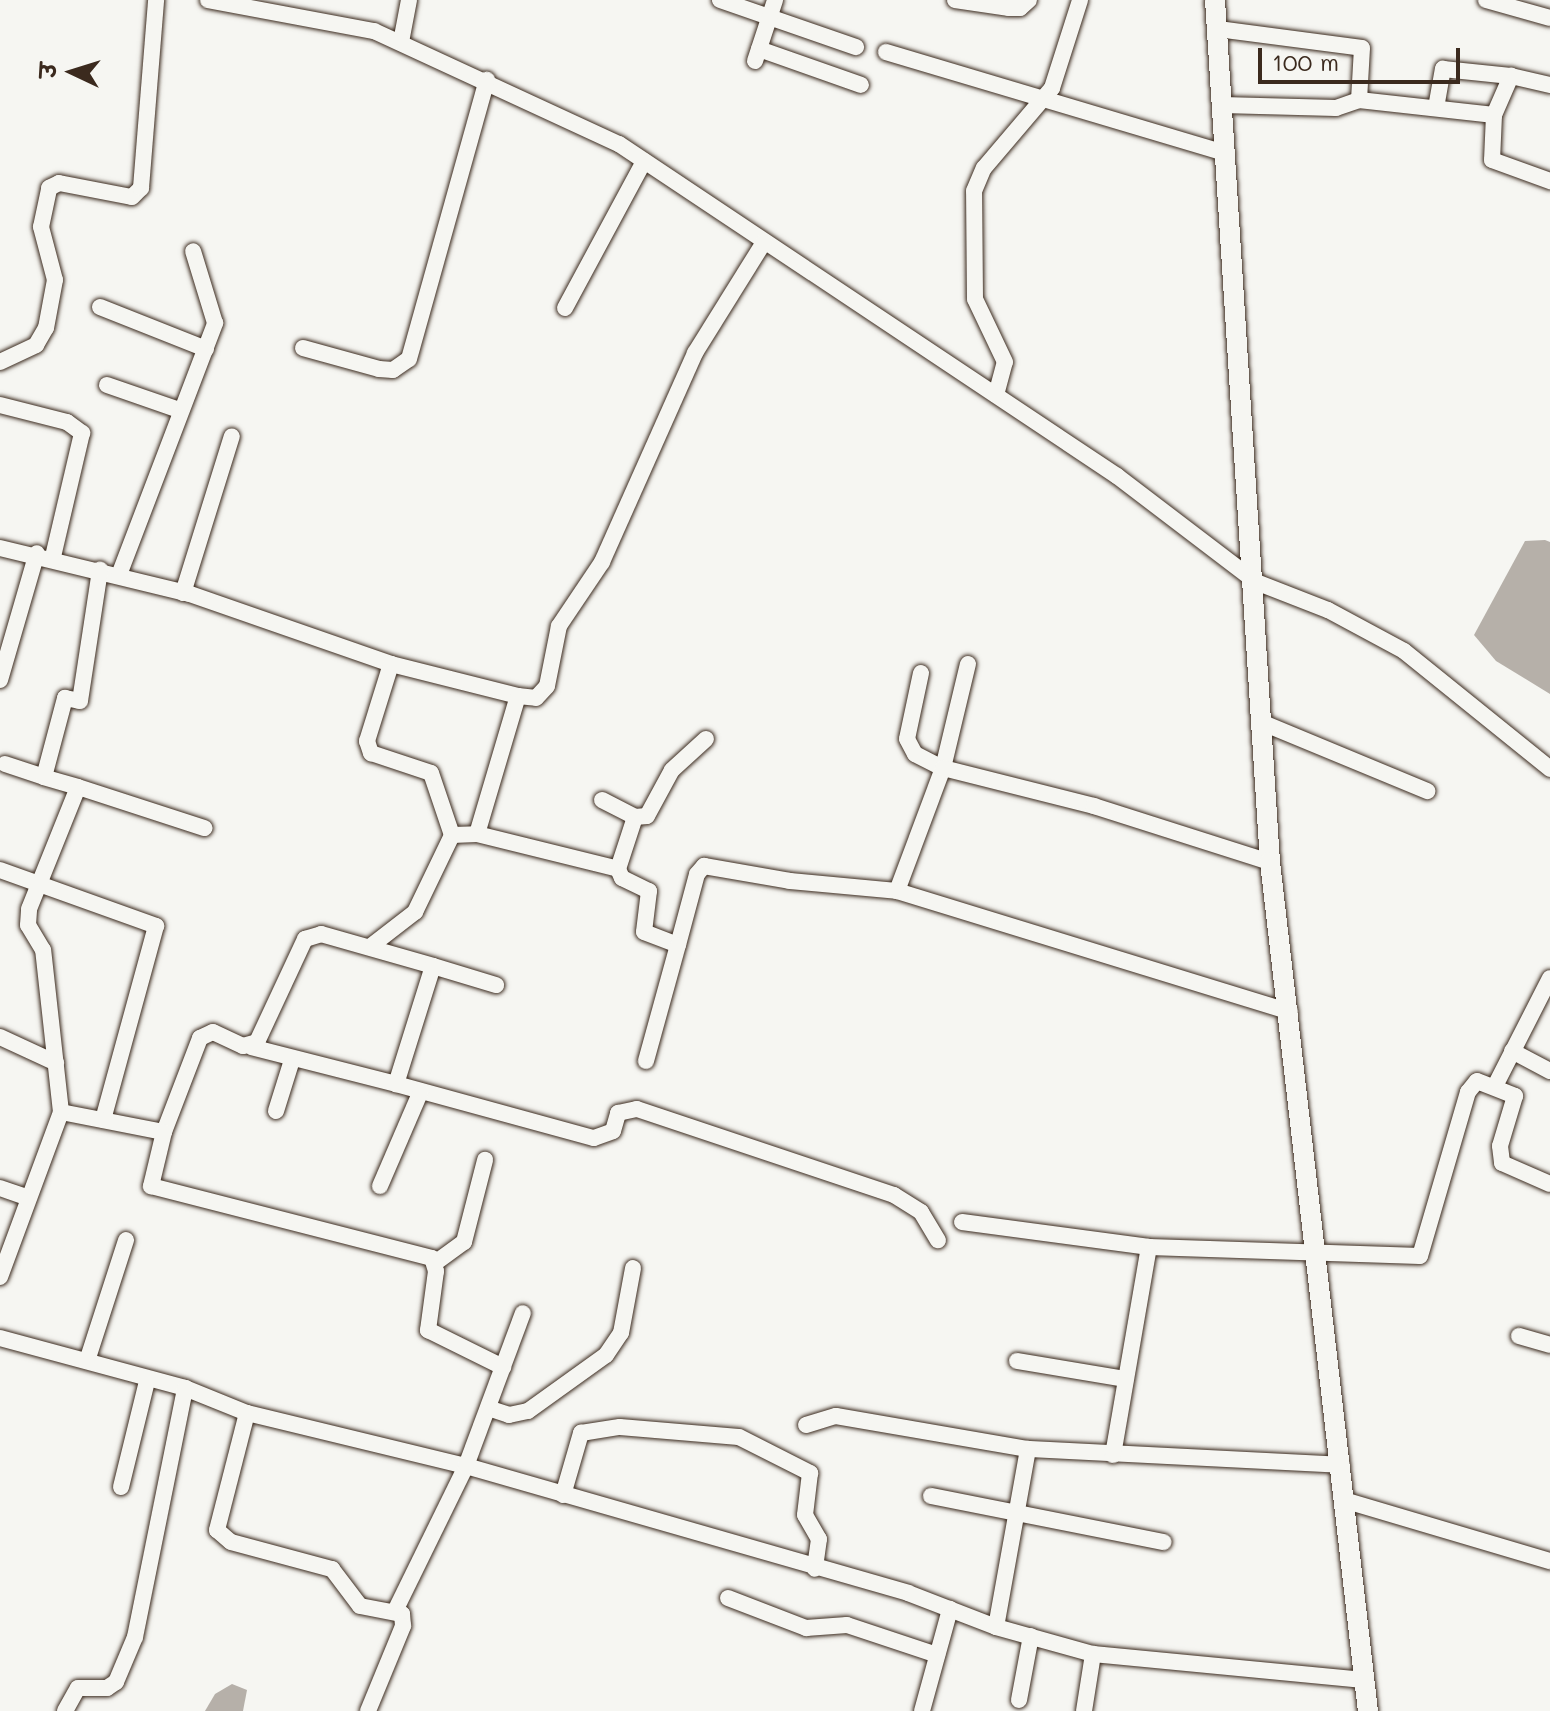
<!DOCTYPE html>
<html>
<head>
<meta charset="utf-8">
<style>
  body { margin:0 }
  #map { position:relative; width:1550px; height:1711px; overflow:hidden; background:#f6f6f2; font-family:Mali,"Playpen Sans Deva",sans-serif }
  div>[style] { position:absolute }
  .water>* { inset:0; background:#b6b0a9 }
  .roads { filter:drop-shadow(0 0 2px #3b2a1e) drop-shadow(0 0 2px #3b2a1e) }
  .minor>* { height:16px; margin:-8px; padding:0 8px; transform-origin:8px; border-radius:8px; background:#f6f6f2 }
  .major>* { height:20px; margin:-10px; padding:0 10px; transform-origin:10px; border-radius:10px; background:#f6f6f2 }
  span { translate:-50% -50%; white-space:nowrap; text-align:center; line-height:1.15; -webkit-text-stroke:7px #f6f6f2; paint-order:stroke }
  .north { position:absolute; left:32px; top:32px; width:80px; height:80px; -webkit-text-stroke:6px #f6f6f2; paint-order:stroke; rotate:274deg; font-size:22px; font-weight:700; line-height:32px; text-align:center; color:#3b2a1e }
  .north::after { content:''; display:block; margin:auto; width:28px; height:36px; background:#3b2a1e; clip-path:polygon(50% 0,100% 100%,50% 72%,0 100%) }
  .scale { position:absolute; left:1258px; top:48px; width:202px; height:36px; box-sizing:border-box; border:4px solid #3b2a1e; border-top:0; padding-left:10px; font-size:24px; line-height:28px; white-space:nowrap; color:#3b2a1e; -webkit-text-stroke:6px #f6f6f2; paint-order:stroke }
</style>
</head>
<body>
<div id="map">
  <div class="water">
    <div style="clip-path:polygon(1545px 540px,1550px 542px,1550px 694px,1496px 661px,1474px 635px,1525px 541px)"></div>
    <div style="clip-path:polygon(232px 1684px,247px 1690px,243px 1711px,205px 1711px,215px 1694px)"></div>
  </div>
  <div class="roads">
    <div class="minor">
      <div style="left:208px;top:0;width:169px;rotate:10.6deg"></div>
      <div style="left:374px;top:31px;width:270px;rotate:24.8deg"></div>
      <div style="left:619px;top:144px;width:599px;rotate:33.69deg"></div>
      <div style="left:1117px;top:476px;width:175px;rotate:37.3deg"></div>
      <div style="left:1256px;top:582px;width:77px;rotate:21.3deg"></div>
      <div style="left:1328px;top:610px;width:86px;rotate:28.3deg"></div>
      <div style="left:1404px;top:651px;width:188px;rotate:38.9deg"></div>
      <div style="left:720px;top:0;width:144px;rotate:19.1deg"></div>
      <div style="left:955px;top:0;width:55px;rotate:8.4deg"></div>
      <div style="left:1009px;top:8px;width:11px"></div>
      <div style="left:1020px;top:8px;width:12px;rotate:-42deg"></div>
      <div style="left:1486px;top:0;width:66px;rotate:15.7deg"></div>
      <div style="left:1218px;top:29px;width:145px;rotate:7.5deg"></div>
      <div style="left:1362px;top:48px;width:52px;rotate:93.3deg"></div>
      <div style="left:1359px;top:100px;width:136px;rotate:6.3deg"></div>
      <div style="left:1494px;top:115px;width:43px;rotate:-66.4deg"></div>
      <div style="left:1511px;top:76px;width:40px;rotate:13deg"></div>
      <div style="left:401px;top:42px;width:43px;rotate:-79.2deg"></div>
      <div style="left:759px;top:49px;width:108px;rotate:19.4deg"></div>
      <div style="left:886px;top:52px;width:353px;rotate:16.6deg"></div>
      <div style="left:755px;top:61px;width:64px;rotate:-71.8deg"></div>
      <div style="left:1222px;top:105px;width:114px;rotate:1.5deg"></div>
      <div style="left:1336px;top:108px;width:24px;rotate:-19deg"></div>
      <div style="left:1436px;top:108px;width:40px;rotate:-80deg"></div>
      <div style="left:1443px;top:69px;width:68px;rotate:5.9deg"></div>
      <div style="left:1494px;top:115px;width:45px;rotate:92.5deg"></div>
      <div style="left:1492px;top:160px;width:62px;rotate:19.9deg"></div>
      <div style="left:100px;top:307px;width:114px;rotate:21.6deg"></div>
      <div style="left:565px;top:308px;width:167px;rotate:-61.7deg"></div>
      <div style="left:303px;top:348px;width:79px;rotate:15.4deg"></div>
      <div style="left:379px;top:369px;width:14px;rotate:4deg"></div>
      <div style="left:393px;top:370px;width:19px;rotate:-35deg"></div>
      <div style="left:409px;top:359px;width:290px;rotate:-74.4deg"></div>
      <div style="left:0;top:362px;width:40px;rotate:-25deg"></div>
      <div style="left:36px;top:345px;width:20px;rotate:-60deg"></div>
      <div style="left:46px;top:328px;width:49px;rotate:-79.4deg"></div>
      <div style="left:55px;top:280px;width:55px;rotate:-104.8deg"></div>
      <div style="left:41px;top:227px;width:40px;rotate:-78deg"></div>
      <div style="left:49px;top:188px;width:11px;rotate:-27deg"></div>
      <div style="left:59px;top:183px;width:74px;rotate:10.9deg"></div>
      <div style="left:132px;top:197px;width:13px;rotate:-45deg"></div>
      <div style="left:141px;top:188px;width:189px;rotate:-85.4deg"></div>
      <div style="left:107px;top:385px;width:76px;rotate:19.1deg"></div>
      <div style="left:996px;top:395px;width:34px;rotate:-75deg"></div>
      <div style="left:1005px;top:362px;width:70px;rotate:-115.5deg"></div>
      <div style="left:975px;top:299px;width:108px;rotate:-90.5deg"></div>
      <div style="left:974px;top:191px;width:25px;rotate:-67deg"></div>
      <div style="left:984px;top:168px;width:105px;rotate:-49.6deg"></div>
      <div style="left:1052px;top:88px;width:92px;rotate:-72.3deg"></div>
      <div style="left:0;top:405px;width:69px;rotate:14.2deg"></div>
      <div style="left:67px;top:422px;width:19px;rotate:36deg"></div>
      <div style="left:82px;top:433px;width:127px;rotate:103.2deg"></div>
      <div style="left:0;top:548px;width:195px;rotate:13.6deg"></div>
      <div style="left:190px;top:594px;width:213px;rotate:19.2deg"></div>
      <div style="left:391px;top:664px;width:131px;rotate:14.1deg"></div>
      <div style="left:119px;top:575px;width:270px;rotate:-69.1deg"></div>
      <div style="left:215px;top:323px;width:75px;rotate:-107deg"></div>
      <div style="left:183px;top:593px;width:164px;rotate:-72.7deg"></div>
      <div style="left:391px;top:664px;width:81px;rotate:107.3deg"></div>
      <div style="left:367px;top:741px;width:13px;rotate:72deg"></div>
      <div style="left:371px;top:753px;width:63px;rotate:18.4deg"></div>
      <div style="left:431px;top:773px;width:65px;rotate:71.3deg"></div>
      <div style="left:921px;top:673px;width:67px;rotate:102deg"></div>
      <div style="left:907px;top:739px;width:17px;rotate:62deg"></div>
      <div style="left:915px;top:754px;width:31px;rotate:27deg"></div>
      <div style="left:943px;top:768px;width:107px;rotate:-76.5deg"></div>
      <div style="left:0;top:680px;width:132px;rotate:-73.8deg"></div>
      <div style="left:1263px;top:723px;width:178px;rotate:22.5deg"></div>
      <div style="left:5px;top:764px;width:41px;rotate:18.4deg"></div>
      <div style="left:78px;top:787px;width:133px;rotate:18deg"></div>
      <div style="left:602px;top:800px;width:37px;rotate:27deg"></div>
      <div style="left:635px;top:817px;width:55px;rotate:108.1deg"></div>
      <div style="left:635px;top:817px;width:12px;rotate:-5deg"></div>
      <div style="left:647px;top:816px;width:52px;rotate:-61.5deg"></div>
      <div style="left:672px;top:770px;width:46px;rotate:-42.4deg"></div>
      <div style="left:477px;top:834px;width:145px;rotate:13.9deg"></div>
      <div style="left:618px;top:869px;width:10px;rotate:66deg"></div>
      <div style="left:622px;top:878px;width:30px;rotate:26deg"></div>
      <div style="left:649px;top:891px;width:41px;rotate:97deg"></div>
      <div style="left:644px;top:932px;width:36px;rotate:21deg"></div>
      <div style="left:678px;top:945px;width:73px;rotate:-75deg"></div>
      <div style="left:697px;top:874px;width:11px;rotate:-49deg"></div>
      <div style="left:704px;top:866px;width:87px;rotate:9.9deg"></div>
      <div style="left:790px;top:881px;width:107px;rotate:5.3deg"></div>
      <div style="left:897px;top:891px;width:131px;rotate:-69.5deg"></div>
      <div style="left:943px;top:768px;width:156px;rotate:14.1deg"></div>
      <div style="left:1094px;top:806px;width:185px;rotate:17.7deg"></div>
      <div style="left:0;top:870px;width:166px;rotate:19.7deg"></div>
      <div style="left:156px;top:926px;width:201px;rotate:105.3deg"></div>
      <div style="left:897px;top:891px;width:411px;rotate:17.1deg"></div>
      <div style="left:371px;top:946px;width:56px;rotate:-37.7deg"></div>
      <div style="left:415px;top:912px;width:85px;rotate:-64.3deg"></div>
      <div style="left:452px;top:835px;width:25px;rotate:-2deg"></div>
      <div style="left:477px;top:834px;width:144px;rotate:-73.5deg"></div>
      <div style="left:518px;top:696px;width:18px;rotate:6deg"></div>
      <div style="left:536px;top:698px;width:16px;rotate:-47deg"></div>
      <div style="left:547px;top:686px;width:61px;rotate:-78.7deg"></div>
      <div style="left:559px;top:626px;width:77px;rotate:-56.1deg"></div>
      <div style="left:602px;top:562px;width:229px;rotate:-66deg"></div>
      <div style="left:695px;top:353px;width:131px;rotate:-58.1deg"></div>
      <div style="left:433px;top:966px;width:66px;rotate:16.8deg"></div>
      <div style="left:0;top:1037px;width:62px;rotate:24.9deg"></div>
      <div style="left:251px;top:1047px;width:150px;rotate:14.3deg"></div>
      <div style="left:1512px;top:1051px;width:43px;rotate:27.8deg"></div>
      <div style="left:646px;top:1061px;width:120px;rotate:-74.6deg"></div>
      <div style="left:1495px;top:1086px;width:121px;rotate:-63deg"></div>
      <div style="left:276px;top:1111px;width:53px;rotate:-72.6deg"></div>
      <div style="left:61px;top:1112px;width:105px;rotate:11deg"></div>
      <div style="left:164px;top:1132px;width:101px;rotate:-69deg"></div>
      <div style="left:200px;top:1038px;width:14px;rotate:-25deg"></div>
      <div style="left:213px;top:1032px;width:33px;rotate:25deg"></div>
      <div style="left:243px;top:1046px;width:15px;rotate:-16deg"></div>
      <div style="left:257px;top:1042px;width:114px;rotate:-65deg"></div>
      <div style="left:305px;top:939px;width:17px;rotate:-17deg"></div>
      <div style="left:321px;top:934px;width:116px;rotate:15.9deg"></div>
      <div style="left:433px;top:966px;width:124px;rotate:107.4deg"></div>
      <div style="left:396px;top:1084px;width:205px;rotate:15.3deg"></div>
      <div style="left:594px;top:1138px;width:20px;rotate:-20deg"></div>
      <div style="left:613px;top:1131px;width:19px;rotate:-74deg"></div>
      <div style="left:618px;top:1113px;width:19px;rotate:-12deg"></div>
      <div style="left:637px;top:1109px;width:271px;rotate:18.5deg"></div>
      <div style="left:894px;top:1195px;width:32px;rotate:32deg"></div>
      <div style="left:921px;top:1212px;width:33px;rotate:59deg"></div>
      <div style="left:164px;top:1132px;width:56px;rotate:103.5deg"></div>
      <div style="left:151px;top:1186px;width:290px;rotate:14.4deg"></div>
      <div style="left:432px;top:1258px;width:14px;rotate:73deg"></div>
      <div style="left:436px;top:1271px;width:60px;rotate:97.7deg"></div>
      <div style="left:428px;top:1330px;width:84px;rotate:26.3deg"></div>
      <div style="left:380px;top:1186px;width:103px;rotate:-66.7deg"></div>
      <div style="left:0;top:1188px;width:28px;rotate:19deg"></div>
      <div style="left:962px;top:1222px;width:189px;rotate:7.6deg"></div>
      <div style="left:1149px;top:1247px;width:271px;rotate:1.9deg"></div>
      <div style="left:1420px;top:1256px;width:171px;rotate:-73.7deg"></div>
      <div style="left:1468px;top:1092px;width:14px;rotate:-51deg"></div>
      <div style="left:1477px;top:1081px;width:41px;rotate:21.5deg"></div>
      <div style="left:1515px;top:1096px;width:52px;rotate:106.7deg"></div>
      <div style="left:1500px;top:1146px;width:17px;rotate:83deg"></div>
      <div style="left:1502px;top:1163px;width:52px;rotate:23.6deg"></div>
      <div style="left:435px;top:1263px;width:36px;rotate:-36deg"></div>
      <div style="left:464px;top:1242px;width:85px;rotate:-75.6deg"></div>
      <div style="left:0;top:1277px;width:176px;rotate:-69.7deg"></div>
      <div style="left:61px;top:1112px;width:163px;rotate:-96.3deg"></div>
      <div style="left:43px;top:950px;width:29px;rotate:-121deg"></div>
      <div style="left:28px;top:925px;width:16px;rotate:-86deg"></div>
      <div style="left:29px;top:909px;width:131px;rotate:-68.1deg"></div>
      <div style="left:78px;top:787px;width:35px;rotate:-164deg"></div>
      <div style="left:44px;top:777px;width:82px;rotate:-75.1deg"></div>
      <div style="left:65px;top:698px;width:15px;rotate:11deg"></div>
      <div style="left:80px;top:701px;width:133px;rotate:-81.3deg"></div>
      <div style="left:1519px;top:1336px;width:32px;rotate:16deg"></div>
      <div style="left:0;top:1338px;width:192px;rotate:15.1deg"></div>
      <div style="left:185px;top:1388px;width:67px;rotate:22deg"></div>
      <div style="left:247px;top:1413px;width:225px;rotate:13.6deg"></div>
      <div style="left:466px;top:1466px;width:460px;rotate:16deg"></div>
      <div style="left:908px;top:1593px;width:94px;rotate:21.1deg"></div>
      <div style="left:996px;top:1627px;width:101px;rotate:15.6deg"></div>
      <div style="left:1093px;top:1654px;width:272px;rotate:5.5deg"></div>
      <div style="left:87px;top:1361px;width:127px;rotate:-72.1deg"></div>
      <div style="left:1017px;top:1361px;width:110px;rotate:9.4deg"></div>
      <div style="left:488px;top:1408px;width:22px;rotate:18deg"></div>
      <div style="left:509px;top:1415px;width:19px;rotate:-12deg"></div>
      <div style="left:528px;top:1411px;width:96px;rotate:-35.7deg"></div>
      <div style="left:606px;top:1355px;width:27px;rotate:-56deg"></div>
      <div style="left:621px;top:1333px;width:66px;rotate:-79.5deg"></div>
      <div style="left:247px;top:1413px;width:121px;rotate:104.4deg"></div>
      <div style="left:217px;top:1530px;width:18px;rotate:41deg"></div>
      <div style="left:231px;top:1542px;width:105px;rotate:15deg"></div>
      <div style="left:332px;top:1569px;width:46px;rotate:52.9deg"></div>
      <div style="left:360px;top:1606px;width:43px;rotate:10.8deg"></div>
      <div style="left:402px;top:1614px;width:12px;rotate:85deg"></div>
      <div style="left:403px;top:1626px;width:92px;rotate:112.4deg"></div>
      <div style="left:806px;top:1425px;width:31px;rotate:-17deg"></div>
      <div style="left:836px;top:1416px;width:195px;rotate:9.8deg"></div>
      <div style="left:1028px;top:1449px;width:314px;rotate:2.9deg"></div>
      <div style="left:1113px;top:1455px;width:211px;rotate:-80.2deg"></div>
      <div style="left:121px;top:1487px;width:109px;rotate:-76.2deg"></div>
      <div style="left:563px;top:1495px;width:65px;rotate:-73.8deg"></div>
      <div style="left:581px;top:1433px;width:39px;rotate:-9deg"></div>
      <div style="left:620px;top:1427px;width:119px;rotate:4.8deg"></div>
      <div style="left:739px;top:1437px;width:80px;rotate:26.9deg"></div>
      <div style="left:810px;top:1473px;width:42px;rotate:96.8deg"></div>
      <div style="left:805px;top:1515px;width:28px;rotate:60deg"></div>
      <div style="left:819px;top:1539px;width:30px;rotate:98deg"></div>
      <div style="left:931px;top:1496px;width:237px;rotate:11.2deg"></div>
      <div style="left:1347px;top:1501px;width:212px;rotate:16.5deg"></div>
      <div style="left:728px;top:1598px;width:84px;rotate:21deg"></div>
      <div style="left:806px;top:1628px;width:41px;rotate:-4.2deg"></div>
      <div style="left:847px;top:1625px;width:95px;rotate:18.4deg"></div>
      <div style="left:395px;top:1611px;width:161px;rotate:-63.9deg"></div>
      <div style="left:466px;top:1466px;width:163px;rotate:-69.6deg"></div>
      <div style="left:996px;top:1627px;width:181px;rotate:-79.8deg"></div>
      <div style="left:1019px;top:1700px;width:65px;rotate:-79.4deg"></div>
      <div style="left:65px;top:1711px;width:26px;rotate:-61deg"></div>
      <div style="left:78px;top:1688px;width:29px"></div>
      <div style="left:107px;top:1688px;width:11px;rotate:-34deg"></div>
      <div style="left:116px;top:1682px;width:49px;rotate:-67.1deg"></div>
      <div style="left:135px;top:1637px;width:254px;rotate:-78.6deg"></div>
      <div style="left:922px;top:1711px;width:106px;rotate:-74.6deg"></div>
      <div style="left:1084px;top:1711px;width:58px;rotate:-81deg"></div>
    </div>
    <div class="major">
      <div style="left:1215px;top:0;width:864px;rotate:86.35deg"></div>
      <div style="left:1270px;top:862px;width:855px;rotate:83.42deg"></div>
    </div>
  </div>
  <div class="north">उ</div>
  <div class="scale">100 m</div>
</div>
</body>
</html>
